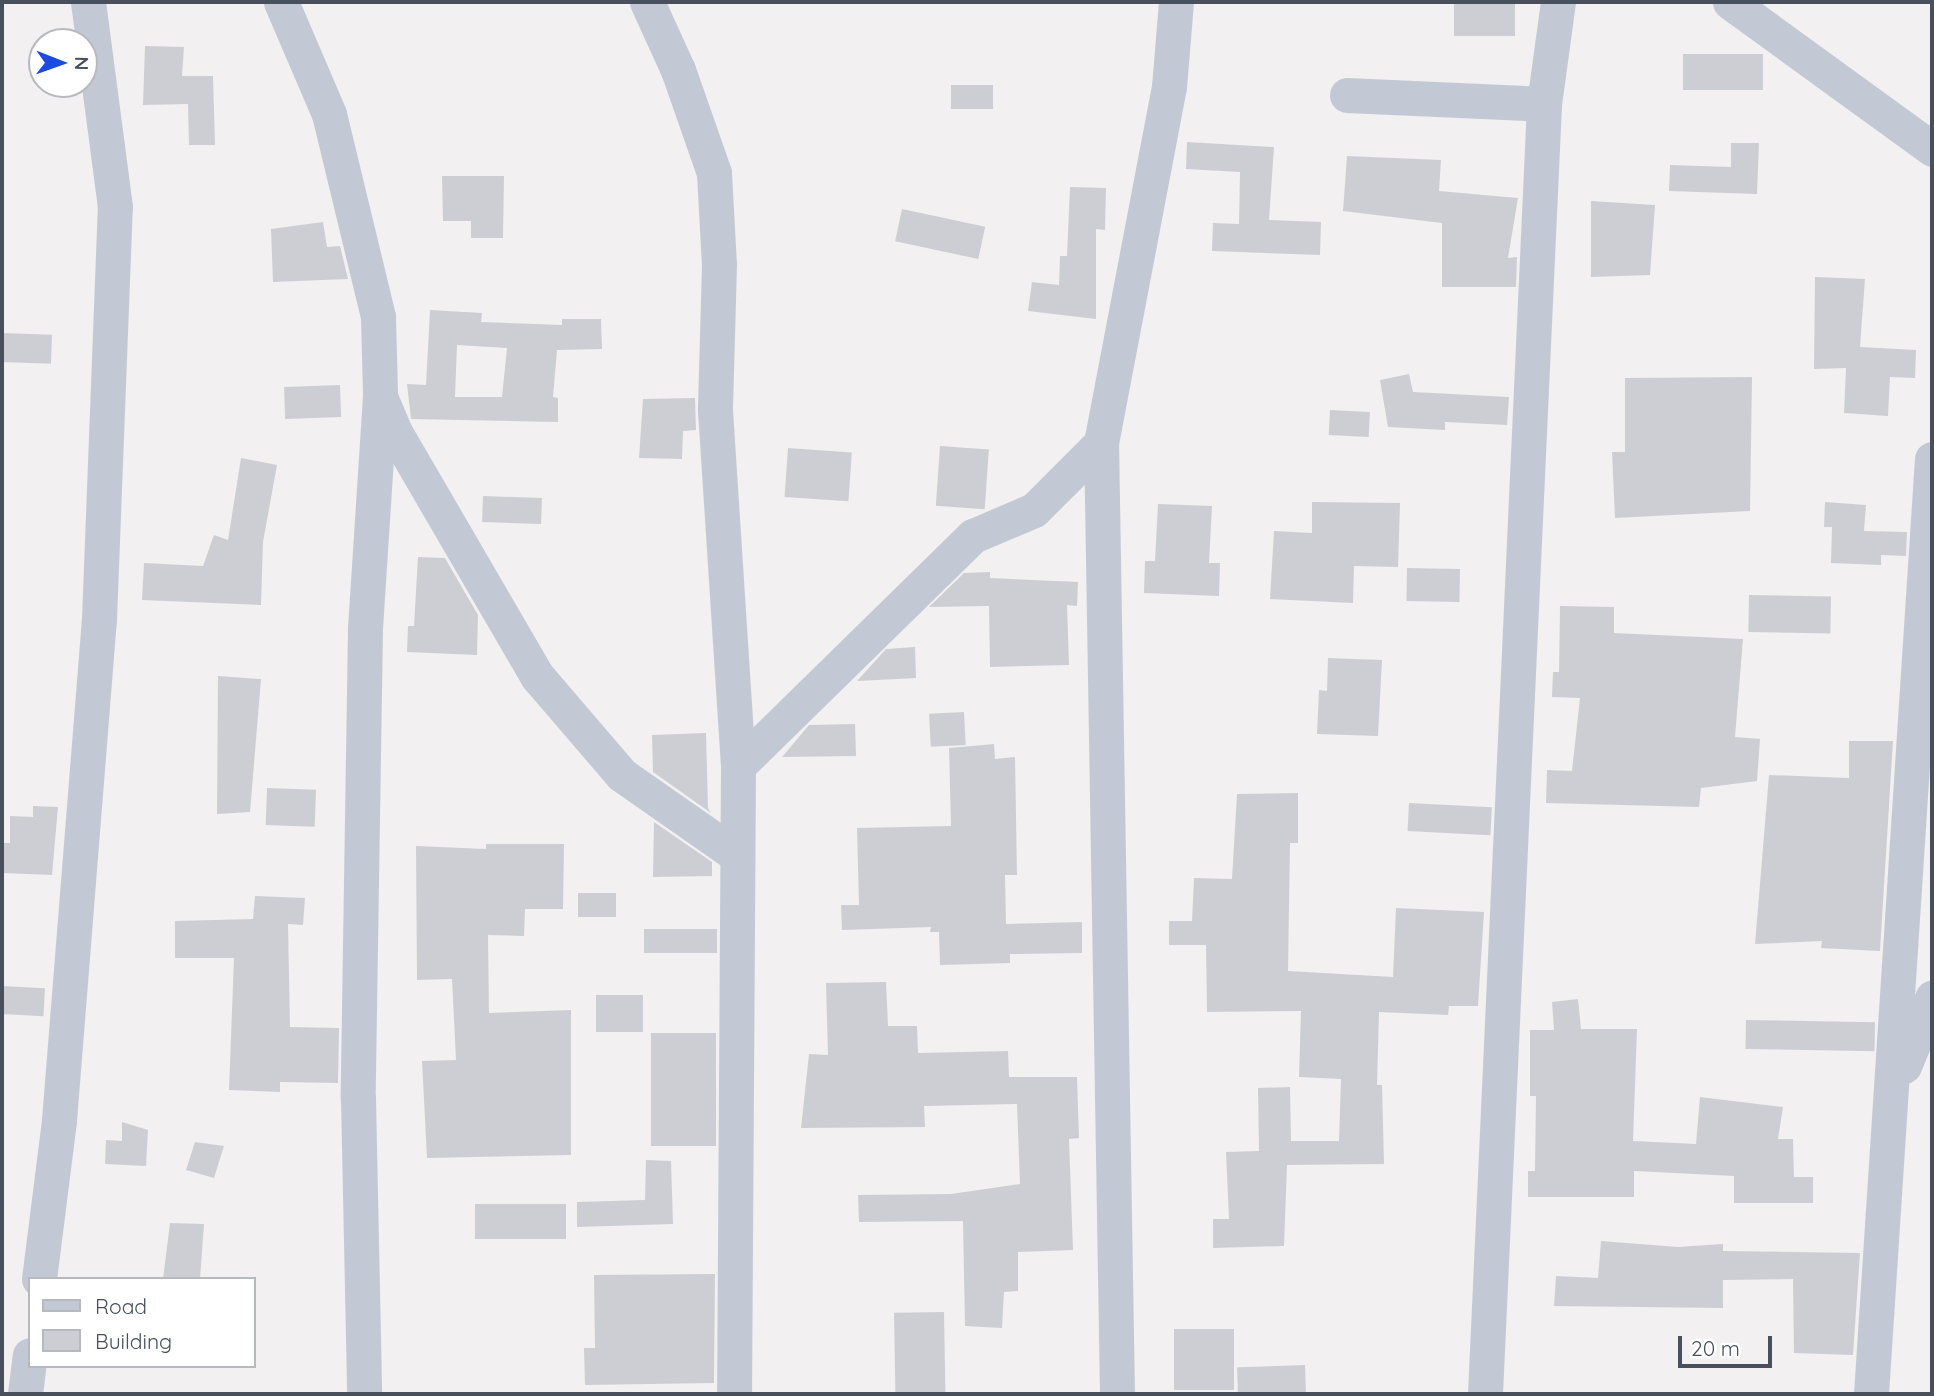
<!DOCTYPE html>
<html>
<head>
<meta charset="utf-8">
<style>
  body { margin:0 }
  #map { position:relative; width:1934px; height:1396px; overflow:hidden; background:#f2f0f0; font-family:Quicksand,sans-serif }
  div>[style] { position:absolute }
  .building>* { inset:0; background:#cdced4; transform-origin:0 0 }
  .minor>* { height:35px; margin:-17.5px; padding:0 17.5px; transform-origin:17.5px; border-radius:17.5px; background:#c3c9d4 }
  span { translate:-50% -50%; white-space:nowrap; text-align:center; line-height:1.15; -webkit-text-stroke:7px #fff; paint-order:stroke }
  .frame { position:absolute; inset:0; border:4px solid #484f5d; pointer-events:none }
  .legend { position:absolute; left:28px; top:1277px; width:228px; height:91px; box-sizing:border-box; background:#fff; border:2px solid #b6b9be; margin:0; padding:9px 12px; list-style:none; font-size:21px; color:#484f5d }
  .legend li { display:flex; align-items:center; gap:14px; height:35px }
  .legend b { width:35px; border:2px solid #b6b9be }
  .north { position:absolute; left:28px; top:28px; width:70px; height:70px; box-sizing:border-box; background:#fff; border:2px solid #b6b9be; border-radius:50%; rotate:91deg; font-size:19px; font-weight:700; line-height:28px; text-align:center; color:#484f5d }
  .north::after { content:''; display:block; margin:auto; width:24px; height:32px; background:#1a4ce1; clip-path:polygon(50% 0,100% 100%,50% 72%,0 100%) }
  .scale { position:absolute; left:1678px; top:1336px; width:94px; height:32px; box-sizing:border-box; border:4px solid #484f5d; border-top:0; padding-left:9px; font-size:21px; line-height:24px; white-space:nowrap; color:#484f5d; -webkit-text-stroke:5px #fff; paint-order:stroke }
</style>
</head>
<body>
<div id="map">
  <div class="building">
    <div style="left:1454px;top:2px;width:61px;height:34px"></div>
    <div style="clip-path:polygon(145px 46px,184px 47px,182px 76px,213px 76px,215px 145px,189px 145px,188px 104px,143px 105px)"></div>
    <div style="left:1763px;top:54px;width:36px;height:80px;rotate:90deg"></div>
    <div style="left:993px;top:85px;width:24px;height:42px;rotate:90deg"></div>
    <div style="clip-path:polygon(1187px 142px,1274px 147px,1269px 220px,1321px 222px,1320px 255px,1212px 251px,1213px 223px,1239px 224px,1240px 172px,1186px 169px)"></div>
    <div style="clip-path:polygon(1731px 143px,1759px 143px,1757px 194px,1669px 191px,1670px 165px,1731px 167px)"></div>
    <div style="clip-path:polygon(1347px 156px,1441px 160px,1439px 191px,1518px 198px,1508px 258px,1517px 257px,1516px 287px,1442px 287px,1442px 223px,1343px 211px)"></div>
    <div style="clip-path:polygon(442px 176px,504px 176px,503px 238px,471px 238px,471px 221px,443px 221px)"></div>
    <div style="clip-path:polygon(1070px 187px,1106px 188px,1105px 230px,1096px 229px,1096px 319px,1028px 311px,1032px 282px,1059px 285px,1060px 256px,1067px 256px)"></div>
    <div style="clip-path:polygon(1591px 201px,1655px 205px,1650px 275px,1591px 277px)"></div>
    <div style="left:902px;top:209px;width:85px;height:33px;rotate:12deg"></div>
    <div style="clip-path:polygon(323px 222px,327px 247px,340px 246px,348px 279px,273px 282px,271px 229px)"></div>
    <div style="clip-path:polygon(1815px 277px,1865px 279px,1860px 347px,1916px 350px,1915px 378px,1890px 377px,1888px 416px,1844px 413px,1846px 368px,1814px 369px)"></div>
    <div style="clip-path:polygon(evenodd,430px 310px,482px 313px,481px 322px,562px 325px,562px 319px,601px 319px,602px 349px,557px 350px,553px 397px,558px 398px,558px 422px,411px 419px,407px 384px,426px 385px,430px 310px,457px 345px,507px 348px,502px 397px,455px 397px,457px 345px)"></div>
    <div style="left:2px;top:333px;width:50px;height:29px;rotate:2deg"></div>
    <div style="clip-path:polygon(1409px 374px,1413px 392px,1509px 397px,1507px 425px,1445px 422px,1445px 430px,1388px 427px,1380px 380px)"></div>
    <div style="clip-path:polygon(1752px 377px,1750px 511px,1615px 518px,1612px 452px,1625px 452px,1625px 378px)"></div>
    <div style="left:340px;top:385px;width:32px;height:56px;rotate:88deg"></div>
    <div style="clip-path:polygon(695px 398px,696px 430px,683px 431px,682px 459px,639px 458px,643px 399px)"></div>
    <div style="left:1330px;top:410px;width:40px;height:25px;rotate:3deg"></div>
    <div style="left:940px;top:446px;width:49px;height:60px;rotate:4deg"></div>
    <div style="left:788px;top:448px;width:64px;height:49px;rotate:4deg"></div>
    <div style="clip-path:polygon(241px 458px,277px 465px,263px 542px,261px 605px,142px 600px,144px 563px,203px 566px,214px 535px,228px 540px)"></div>
    <div style="left:483px;top:496px;width:59px;height:26px;rotate:2deg"></div>
    <div style="clip-path:polygon(1312px 502px,1400px 503px,1398px 567px,1354px 566px,1353px 603px,1270px 599px,1274px 531px,1312px 533px)"></div>
    <div style="clip-path:polygon(1825px 502px,1866px 505px,1864px 531px,1907px 532px,1906px 556px,1881px 555px,1881px 565px,1831px 563px,1832px 527px,1824px 527px)"></div>
    <div style="clip-path:polygon(1158px 504px,1212px 506px,1209px 563px,1220px 563px,1219px 596px,1144px 593px,1145px 561px,1155px 561px)"></div>
    <div style="clip-path:polygon(418px 557px,445px 558px,478px 615px,477px 655px,407px 652px,408px 626px,414px 626px)"></div>
    <div style="left:1407px;top:568px;width:53px;height:33px;rotate:1deg"></div>
    <div style="clip-path:polygon(990px 572px,990px 578px,1078px 582px,1077px 606px,1067px 605px,1069px 665px,990px 667px,989px 606px,929px 607px,964px 573px)"></div>
    <div style="left:1749px;top:595px;width:82px;height:37px;rotate:1deg"></div>
    <div style="clip-path:polygon(1560px 606px,1614px 607px,1614px 633px,1743px 639px,1735px 737px,1760px 739px,1757px 781px,1701px 788px,1699px 807px,1546px 803px,1547px 770px,1572px 771px,1580px 698px,1552px 697px,1553px 672px,1559px 672px)"></div>
    <div style="clip-path:polygon(915px 647px,916px 678px,857px 681px,886px 649px)"></div>
    <div style="clip-path:polygon(1328px 658px,1382px 660px,1378px 736px,1317px 734px,1319px 690px,1327px 691px)"></div>
    <div style="clip-path:polygon(218px 676px,261px 679px,250px 812px,217px 814px)"></div>
    <div style="left:964px;top:712px;width:33px;height:35px;rotate:87deg"></div>
    <div style="clip-path:polygon(855px 724px,856px 756px,782px 757px,809px 725px)"></div>
    <div style="clip-path:polygon(706px 733px,708px 808px,711px 813px,653px 772px,652px 735px)"></div>
    <div style="clip-path:polygon(1849px 741px,1893px 741px,1880px 951px,1821px 948px,1822px 941px,1755px 944px,1769px 775px,1849px 778px)"></div>
    <div style="clip-path:polygon(994px 744px,995px 759px,1015px 757px,1017px 875px,1005px 875px,1006px 924px,1082px 922px,1082px 953px,1010px 954px,1010px 963px,940px 965px,939px 932px,930px 932px,931px 927px,842px 930px,841px 905px,859px 905px,857px 828px,951px 826px,949px 748px)"></div>
    <div style="left:267px;top:788px;width:49px;height:37px;rotate:2deg"></div>
    <div style="clip-path:polygon(1298px 793px,1298px 843px,1290px 843px,1288px 971px,1393px 977px,1396px 908px,1484px 912px,1478px 1006px,1449px 1006px,1448px 1015px,1379px 1012px,1377px 1085px,1382px 1085px,1384px 1164px,1287px 1165px,1284px 1246px,1213px 1248px,1213px 1219px,1229px 1219px,1226px 1152px,1259px 1151px,1258px 1088px,1290px 1087px,1291px 1141px,1339px 1141px,1341px 1079px,1299px 1077px,1301px 1011px,1207px 1012px,1206px 945px,1169px 945px,1169px 921px,1192px 921px,1194px 878px,1232px 879px,1237px 794px)"></div>
    <div style="left:1409px;top:803px;width:83px;height:28px;rotate:3deg"></div>
    <div style="clip-path:polygon(33px 806px,58px 807px,52px 875px,2px 873px,2px 843px,10px 843px,10px 816px,33px 817px)"></div>
    <div style="clip-path:polygon(654px 822px,712px 862px,712px 876px,653px 877px)"></div>
    <div style="clip-path:polygon(486px 844px,564px 844px,563px 909px,525px 909px,524px 936px,488px 935px,489px 1013px,571px 1010px,571px 1155px,427px 1158px,422px 1061px,456px 1060px,452px 979px,417px 980px,416px 846px,486px 849px)"></div>
    <div style="left:578px;top:893px;width:38px;height:24px"></div>
    <div style="clip-path:polygon(255px 896px,305px 898px,303px 925px,288px 924px,290px 1027px,339px 1028px,338px 1083px,280px 1082px,280px 1092px,229px 1090px,234px 958px,175px 958px,175px 921px,253px 919px)"></div>
    <div style="left:717px;top:929px;width:24px;height:73px;rotate:90deg"></div>
    <div style="clip-path:polygon(886px 982px,888px 1026px,917px 1026px,918px 1053px,1008px 1051px,1009px 1077px,1077px 1077px,1079px 1138px,1069px 1139px,1073px 1250px,1018px 1252px,1018px 1291px,1004px 1292px,1002px 1328px,965px 1326px,963px 1221px,859px 1222px,858px 1195px,951px 1194px,1020px 1184px,1017px 1104px,924px 1106px,925px 1127px,801px 1128px,809px 1054px,828px 1055px,826px 983px)"></div>
    <div style="left:2px;top:986px;width:43px;height:28px;rotate:3deg"></div>
    <div style="left:596px;top:995px;width:47px;height:37px"></div>
    <div style="clip-path:polygon(1578px 999px,1581px 1029px,1637px 1029px,1633px 1141px,1696px 1144px,1700px 1097px,1783px 1107px,1778px 1139px,1793px 1139px,1794px 1177px,1813px 1177px,1813px 1203px,1734px 1203px,1734px 1176px,1634px 1171px,1634px 1197px,1528px 1197px,1528px 1171px,1535px 1171px,1536px 1096px,1530px 1096px,1530px 1030px,1554px 1030px,1552px 1002px)"></div>
    <div style="left:1746px;top:1020px;width:129px;height:29px;rotate:1deg"></div>
    <div style="left:651px;top:1033px;width:65px;height:113px"></div>
    <div style="clip-path:polygon(122px 1122px,148px 1130px,146px 1166px,105px 1164px,106px 1140px,122px 1141px)"></div>
    <div style="clip-path:polygon(195px 1142px,224px 1146px,214px 1178px,186px 1170px)"></div>
    <div style="clip-path:polygon(646px 1160px,671px 1161px,673px 1224px,577px 1227px,577px 1202px,645px 1200px)"></div>
    <div style="left:566px;top:1204px;width:35px;height:91px;rotate:90deg"></div>
    <div style="clip-path:polygon(170px 1223px,204px 1224px,200px 1279px,163px 1279px)"></div>
    <div style="clip-path:polygon(1601px 1241px,1678px 1247px,1723px 1244px,1723px 1251px,1860px 1253px,1853px 1355px,1794px 1353px,1793px 1279px,1723px 1280px,1723px 1308px,1554px 1306px,1556px 1276px,1598px 1278px)"></div>
    <div style="clip-path:polygon(715px 1274px,714px 1383px,585px 1385px,584px 1348px,595px 1348px,594px 1275px)"></div>
    <div style="left:944px;top:1312px;width:82px;height:50px;rotate:89deg"></div>
    <div style="left:1234px;top:1329px;width:61px;height:60px;rotate:90deg"></div>
    <div style="left:1305px;top:1365px;width:29px;height:68px;rotate:88deg"></div>
  </div>
  <div class="minor">
    <div style="left:281px;top:2px;width:122px;rotate:66.8deg"></div>
    <div style="left:329px;top:114px;width:209px;rotate:76.4deg"></div>
    <div style="left:378px;top:317px;width:79px;rotate:88.5deg"></div>
    <div style="left:380px;top:396px;width:232px;rotate:93.7deg"></div>
    <div style="left:365px;top:628px;width:470px;rotate:90.9deg"></div>
    <div style="left:358px;top:1098px;width:296px;rotate:88.8deg"></div>
    <div style="left:647px;top:2px;width:75px;rotate:65.5deg"></div>
    <div style="left:678px;top:70px;width:109px;rotate:70.7deg"></div>
    <div style="left:714px;top:173px;width:91px;rotate:86.9deg"></div>
    <div style="left:719px;top:264px;width:146px;rotate:91.6deg"></div>
    <div style="left:715px;top:410px;width:357px;rotate:86.3deg"></div>
    <div style="left:738px;top:766px;width:628px;rotate:90.36deg"></div>
    <div style="left:1730px;top:2px;width:250px;rotate:36deg"></div>
    <div style="left:1347px;top:95px;width:197px;rotate:2.6deg"></div>
    <div style="left:381px;top:399px;width:36px;rotate:67deg"></div>
    <div style="left:395px;top:432px;width:282px;rotate:59.8deg"></div>
    <div style="left:537px;top:676px;width:130px;rotate:49.4deg"></div>
    <div style="left:622px;top:775px;width:136px;rotate:34.9deg"></div>
    <div style="left:738px;top:766px;width:329px;rotate:-44.4deg"></div>
    <div style="left:973px;top:536px;width:66px;rotate:-23.1deg"></div>
    <div style="left:1034px;top:510px;width:95px;rotate:-45deg"></div>
    <div style="left:1904px;top:1066px;width:74px;rotate:-67.6deg"></div>
    <div style="left:39px;top:1279px;width:160px;rotate:-82.8deg"></div>
    <div style="left:59px;top:1120px;width:503px;rotate:-85.44deg"></div>
    <div style="left:99px;top:619px;width:412px;rotate:-87.8deg"></div>
    <div style="left:115px;top:207px;width:207px;rotate:-97.5deg"></div>
    <div style="left:25px;top:1394px;width:39px;rotate:-83deg"></div>
    <div style="left:1117px;top:1394px;width:951px;rotate:-90.96deg"></div>
    <div style="left:1101px;top:443px;width:362px;rotate:-79.2deg"></div>
    <div style="left:1169px;top:87px;width:85px;rotate:-85.3deg"></div>
    <div style="left:1485px;top:1394px;width:1291px;rotate:-87.38deg"></div>
    <div style="left:1544px;top:104px;width:103px;rotate:-82.2deg"></div>
    <div style="left:1871px;top:1394px;width:937px;rotate:-86.27deg"></div>
  </div>
  <div class="frame"></div>
  <ul class="legend">
  <li><b style="height:9px;background:#c3c9d4"></b>Road</li>
  <li><b style="height:19px;background:#cdced4"></b>Building</li>
  </ul>
  <div class="north">N</div>
  <div class="scale">20 m</div>
</div>
</body>
</html>
